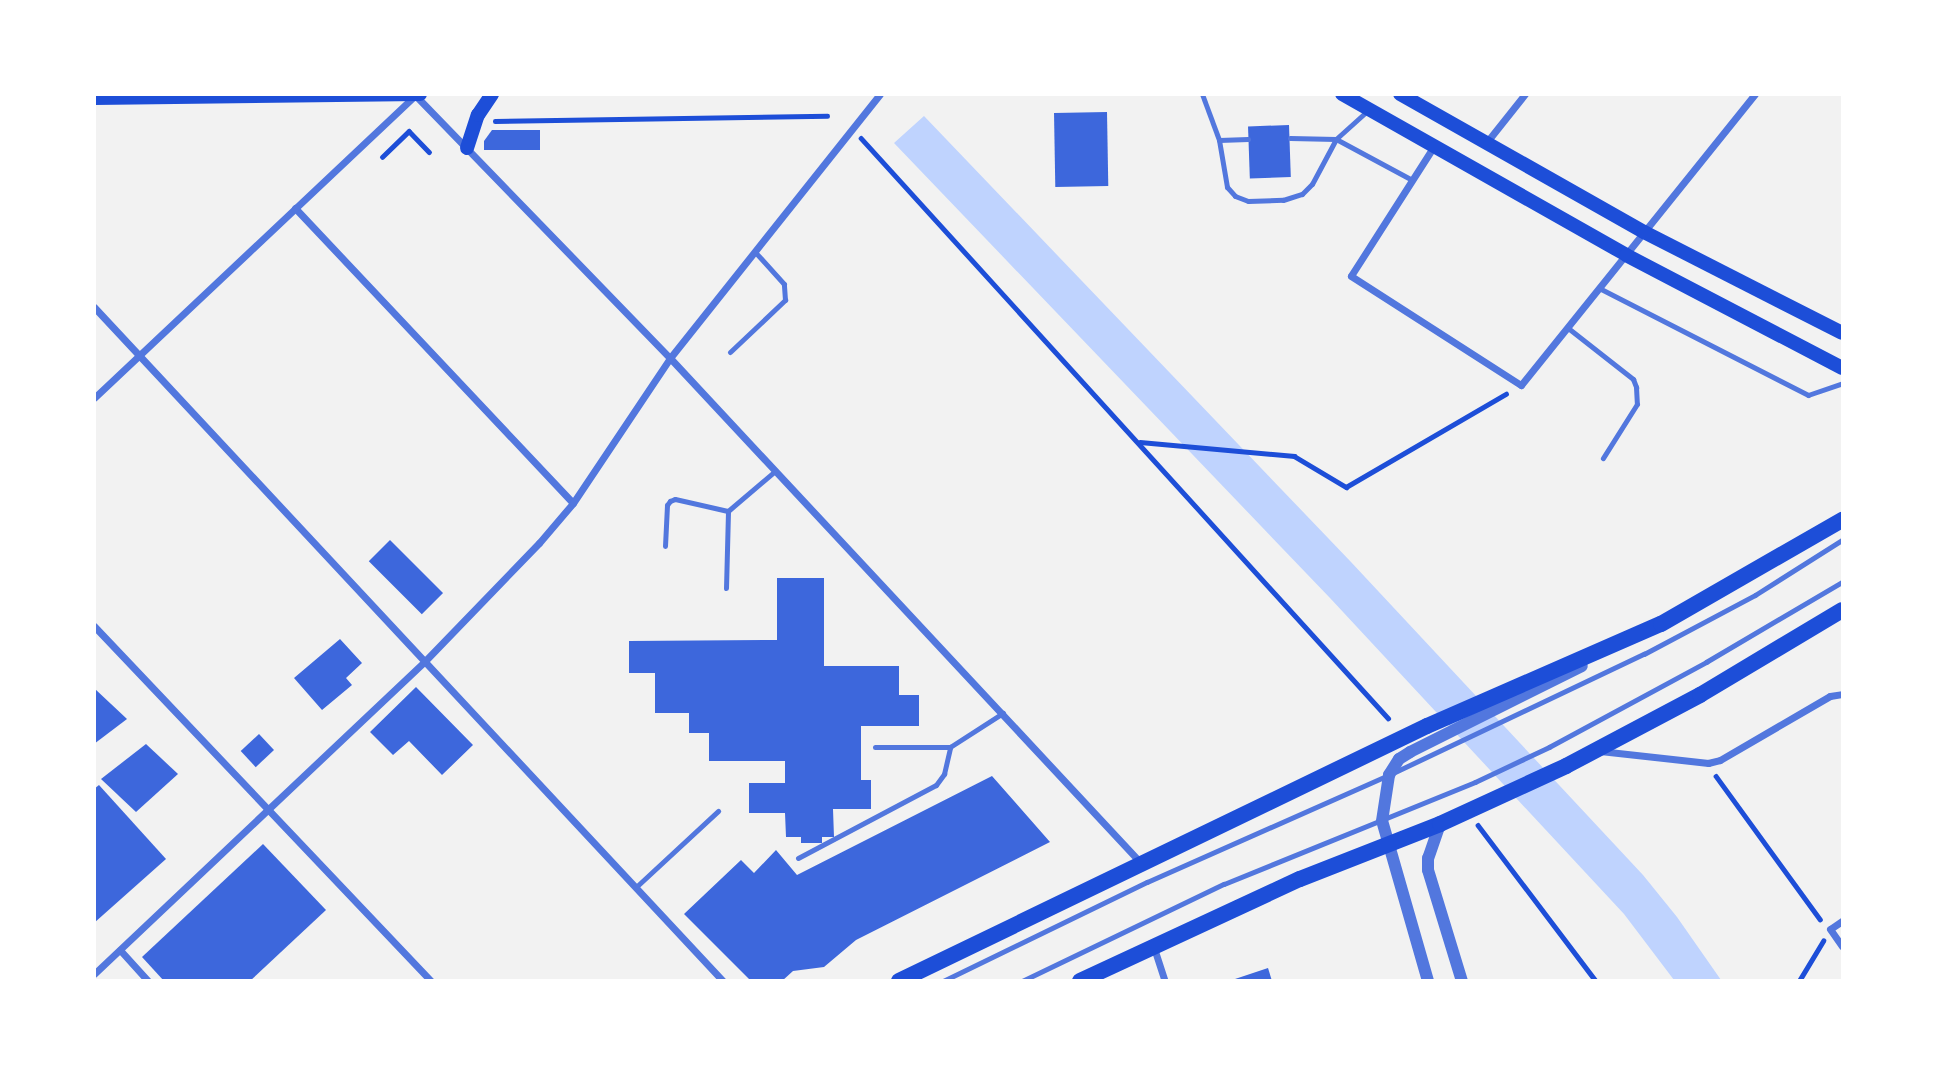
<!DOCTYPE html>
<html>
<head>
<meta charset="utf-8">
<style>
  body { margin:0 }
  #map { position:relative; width:1937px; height:1075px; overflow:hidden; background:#f2f2f2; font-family:"Varela Round",sans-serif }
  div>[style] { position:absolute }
  .water>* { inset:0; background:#bfd3fe }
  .building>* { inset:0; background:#3d67dc; transform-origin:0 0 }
  .path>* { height:4.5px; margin:-2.25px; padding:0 2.25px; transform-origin:2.25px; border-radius:2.25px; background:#1d4ed8 }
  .service>* { height:5px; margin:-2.5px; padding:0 2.5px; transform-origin:2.5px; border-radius:2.5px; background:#5277de }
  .minor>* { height:7px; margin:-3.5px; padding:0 3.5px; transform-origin:3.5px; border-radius:3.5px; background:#5277de }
  .tertiary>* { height:12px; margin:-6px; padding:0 6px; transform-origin:6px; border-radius:6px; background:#5277de }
  .secondary>* { height:14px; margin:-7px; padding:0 7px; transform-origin:7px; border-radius:7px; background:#1d4ed8 }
  .primary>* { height:16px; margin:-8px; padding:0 8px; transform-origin:8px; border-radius:8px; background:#1d4ed8 }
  span { translate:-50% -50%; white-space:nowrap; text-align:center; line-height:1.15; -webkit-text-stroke:5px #fff; paint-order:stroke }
  .frame { position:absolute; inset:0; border:96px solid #fff; pointer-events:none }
</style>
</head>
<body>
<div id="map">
  <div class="water">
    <div style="clip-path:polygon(924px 116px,1351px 562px,1643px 875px,1677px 917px,1721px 980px,1674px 980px,1624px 914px,1330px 598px,894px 143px)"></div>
  </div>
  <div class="building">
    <div style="left:1107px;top:112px;width:74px;height:53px;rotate:89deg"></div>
    <div style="left:1289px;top:125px;width:52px;height:41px;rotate:88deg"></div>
    <div style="clip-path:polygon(492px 130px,540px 130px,540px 150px,484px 150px,484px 141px)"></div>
    <div style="left:390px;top:540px;width:75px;height:30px;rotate:45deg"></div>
    <div style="clip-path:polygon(777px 578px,824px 578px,824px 666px,899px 666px,899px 695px,919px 695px,919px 726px,861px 726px,861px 780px,871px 780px,871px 809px,833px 809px,834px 837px,822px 837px,822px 843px,801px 843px,801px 837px,786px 837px,785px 813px,749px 813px,749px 783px,785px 783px,785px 761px,709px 761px,709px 733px,689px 733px,689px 713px,655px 713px,655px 673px,629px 673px,629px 641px,777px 640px)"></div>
    <div style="clip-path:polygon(340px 639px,362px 663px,346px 678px,352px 685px,322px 710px,294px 678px)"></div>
    <div style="clip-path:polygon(416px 687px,473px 745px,442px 775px,409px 741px,393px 755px,370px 732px)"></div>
    <div style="clip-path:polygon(94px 688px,127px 719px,94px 744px)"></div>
    <div style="left:259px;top:734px;width:22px;height:25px;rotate:47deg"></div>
    <div style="clip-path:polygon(146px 744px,178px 774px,136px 812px,101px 779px)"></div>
    <div style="clip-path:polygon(992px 776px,1050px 842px,856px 940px,824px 967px,793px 971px,782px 981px,751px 981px,684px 914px,741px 860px,754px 873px,776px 850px,797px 875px)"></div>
    <div style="clip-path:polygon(99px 785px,166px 859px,94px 923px,94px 789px)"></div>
    <div style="clip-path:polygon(263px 844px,326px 910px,250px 981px,164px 981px,142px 957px)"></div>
    <div style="clip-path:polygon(1268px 968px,1272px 981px,1232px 981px,1232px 980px)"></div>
  </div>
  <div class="path">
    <div style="left:495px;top:121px;width:332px;rotate:-0.9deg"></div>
    <div style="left:861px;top:138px;width:784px;rotate:47.74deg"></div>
    <div style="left:382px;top:157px;width:37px;rotate:-44deg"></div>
    <div style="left:409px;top:131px;width:29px;rotate:46deg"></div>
    <div style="left:1140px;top:442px;width:155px;rotate:5.2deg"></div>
    <div style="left:1294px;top:456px;width:61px;rotate:30.8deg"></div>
    <div style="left:1346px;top:487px;width:185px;rotate:-30.2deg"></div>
    <div style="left:1716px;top:776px;width:177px;rotate:54deg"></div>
    <div style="left:1478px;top:825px;width:196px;rotate:52.9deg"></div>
    <div style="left:1799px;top:981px;width:47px;rotate:-59deg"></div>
  </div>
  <div class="service">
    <div style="left:1202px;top:94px;width:49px;rotate:69.7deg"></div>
    <div style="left:1219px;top:140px;width:48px;rotate:80.3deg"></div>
    <div style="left:1227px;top:187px;width:12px;rotate:48deg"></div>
    <div style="left:1235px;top:196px;width:14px;rotate:21deg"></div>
    <div style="left:1248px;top:201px;width:35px;rotate:-2deg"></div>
    <div style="left:1283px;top:200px;width:20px;rotate:-18deg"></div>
    <div style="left:1302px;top:194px;width:14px;rotate:-45deg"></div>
    <div style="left:1312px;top:184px;width:51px;rotate:-61.9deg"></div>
    <div style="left:1336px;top:139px;width:40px;rotate:-42deg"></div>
    <div style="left:1290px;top:138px;width:46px;rotate:1.2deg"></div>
    <div style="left:1336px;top:139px;width:86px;rotate:28.3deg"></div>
    <div style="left:1219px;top:140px;width:29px;rotate:-2deg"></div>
    <div style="left:1599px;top:288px;width:235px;rotate:27.1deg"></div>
    <div style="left:1808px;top:395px;width:36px;rotate:-19deg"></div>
    <div style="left:1568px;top:328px;width:83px;rotate:38.1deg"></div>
    <div style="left:1633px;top:379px;width:9px;rotate:69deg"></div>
    <div style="left:1636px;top:387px;width:17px;rotate:87deg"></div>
    <div style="left:1637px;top:404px;width:64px;rotate:122.2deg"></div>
    <div style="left:730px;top:352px;width:76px;rotate:-43.4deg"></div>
    <div style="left:785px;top:300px;width:16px;rotate:-94deg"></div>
    <div style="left:784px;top:284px;width:42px;rotate:-132.1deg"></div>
    <div style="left:665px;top:546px;width:41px;rotate:-87.2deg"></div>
    <div style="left:667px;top:505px;width:5px;rotate:-53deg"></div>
    <div style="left:670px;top:501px;width:5px;rotate:-22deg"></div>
    <div style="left:675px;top:499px;width:54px;rotate:12.8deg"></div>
    <div style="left:726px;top:588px;width:77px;rotate:-88.5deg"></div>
    <div style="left:728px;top:511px;width:62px;rotate:-40.4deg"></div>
    <div style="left:875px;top:747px;width:75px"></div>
    <div style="left:950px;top:747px;width:63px;rotate:-32.7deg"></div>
    <div style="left:1395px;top:772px;width:276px;rotate:-25.4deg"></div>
    <div style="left:1644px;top:654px;width:126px;rotate:-28deg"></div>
    <div style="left:1755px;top:595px;width:103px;rotate:-32.3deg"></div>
    <div style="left:798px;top:858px;width:156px;rotate:-27.9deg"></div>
    <div style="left:936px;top:785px;width:14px;rotate:-54deg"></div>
    <div style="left:944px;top:774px;width:28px;rotate:-77deg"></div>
    <div style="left:636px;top:887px;width:112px;rotate:-42.8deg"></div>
    <div style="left:943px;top:981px;width:227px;rotate:-25.9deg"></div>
    <div style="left:1147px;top:882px;width:261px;rotate:-23.9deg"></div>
    <div style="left:1022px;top:981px;width:224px;rotate:-25.7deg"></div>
    <div style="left:1224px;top:884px;width:271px;rotate:-22.1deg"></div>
    <div style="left:1475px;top:782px;width:82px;rotate:-25.3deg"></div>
    <div style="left:1549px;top:747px;width:179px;rotate:-28.4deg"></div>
    <div style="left:1706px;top:662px;width:158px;rotate:-30.5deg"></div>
  </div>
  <div class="minor">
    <div style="left:416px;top:96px;width:365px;rotate:45.9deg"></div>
    <div style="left:670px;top:358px;width:691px;rotate:47deg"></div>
    <div style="left:1486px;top:143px;width:63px;rotate:-51.5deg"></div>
    <div style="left:1434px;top:146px;width:154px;rotate:122.6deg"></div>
    <div style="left:1351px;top:276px;width:202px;rotate:32.7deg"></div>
    <div style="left:1521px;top:385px;width:373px;rotate:-51.2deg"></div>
    <div style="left:295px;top:208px;width:405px;rotate:46.7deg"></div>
    <div style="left:94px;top:307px;width:922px;rotate:46.98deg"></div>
    <div style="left:94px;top:398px;width:441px;rotate:-43.3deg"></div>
    <div style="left:94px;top:626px;width:489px;rotate:46.5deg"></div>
    <div style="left:1600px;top:751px;width:109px;rotate:6.3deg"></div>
    <div style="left:1708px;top:763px;width:12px;rotate:-14deg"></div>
    <div style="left:1720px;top:760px;width:127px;rotate:-30.2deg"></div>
    <div style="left:1830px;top:696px;width:12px;rotate:-9deg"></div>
    <div style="left:1842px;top:921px;width:14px;rotate:146deg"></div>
    <div style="left:1830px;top:929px;width:21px;rotate:55deg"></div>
    <div style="left:1154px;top:948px;width:35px;rotate:72deg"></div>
    <div style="left:120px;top:950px;width:42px;rotate:47.9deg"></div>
    <div style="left:94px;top:974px;width:456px;rotate:-43.4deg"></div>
    <div style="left:425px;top:661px;width:164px;rotate:-46deg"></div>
    <div style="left:539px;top:543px;width:52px;rotate:-49.6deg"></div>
    <div style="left:573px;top:503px;width:174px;rotate:-56.2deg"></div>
    <div style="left:670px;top:358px;width:337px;rotate:-51.5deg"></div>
  </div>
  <div class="tertiary">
    <div style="left:1440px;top:824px;width:36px;rotate:109deg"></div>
    <div style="left:1428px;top:858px;width:12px;rotate:90deg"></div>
    <div style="left:1428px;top:870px;width:116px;rotate:73deg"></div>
    <div style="left:1428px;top:981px;width:166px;rotate:-106deg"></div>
    <div style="left:1382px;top:821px;width:47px;rotate:-81.3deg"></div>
    <div style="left:1389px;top:775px;width:19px;rotate:-58deg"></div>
    <div style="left:1399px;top:759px;width:13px;rotate:-32deg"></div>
    <div style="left:1410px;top:752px;width:192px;rotate:-26.6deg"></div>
  </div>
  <div class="secondary">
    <div style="left:1342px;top:94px;width:326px;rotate:29.5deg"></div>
    <div style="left:1626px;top:255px;width:244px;rotate:27.6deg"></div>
    <div style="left:1400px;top:94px;width:280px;rotate:29.5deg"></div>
    <div style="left:1644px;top:232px;width:222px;rotate:27deg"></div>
    <div style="left:94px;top:98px;width:326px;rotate:-0.7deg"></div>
    <div style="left:467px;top:148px;width:35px;rotate:-72deg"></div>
    <div style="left:478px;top:115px;width:25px;rotate:-56deg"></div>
  </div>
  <div class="primary">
    <div style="left:899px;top:981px;width:586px;rotate:-25.78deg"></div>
    <div style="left:1427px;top:726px;width:255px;rotate:-23.6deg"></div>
    <div style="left:1661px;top:624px;width:209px;rotate:-29.9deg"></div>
    <div style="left:1080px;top:981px;width:242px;rotate:-24.9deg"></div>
    <div style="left:1300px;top:879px;width:150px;rotate:-21.4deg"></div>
    <div style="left:1440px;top:824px;width:139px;rotate:-24.7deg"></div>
    <div style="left:1566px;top:766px;width:152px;rotate:-27.9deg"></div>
    <div style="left:1700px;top:695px;width:165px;rotate:-30.9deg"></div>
  </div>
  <div class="frame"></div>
</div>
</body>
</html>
